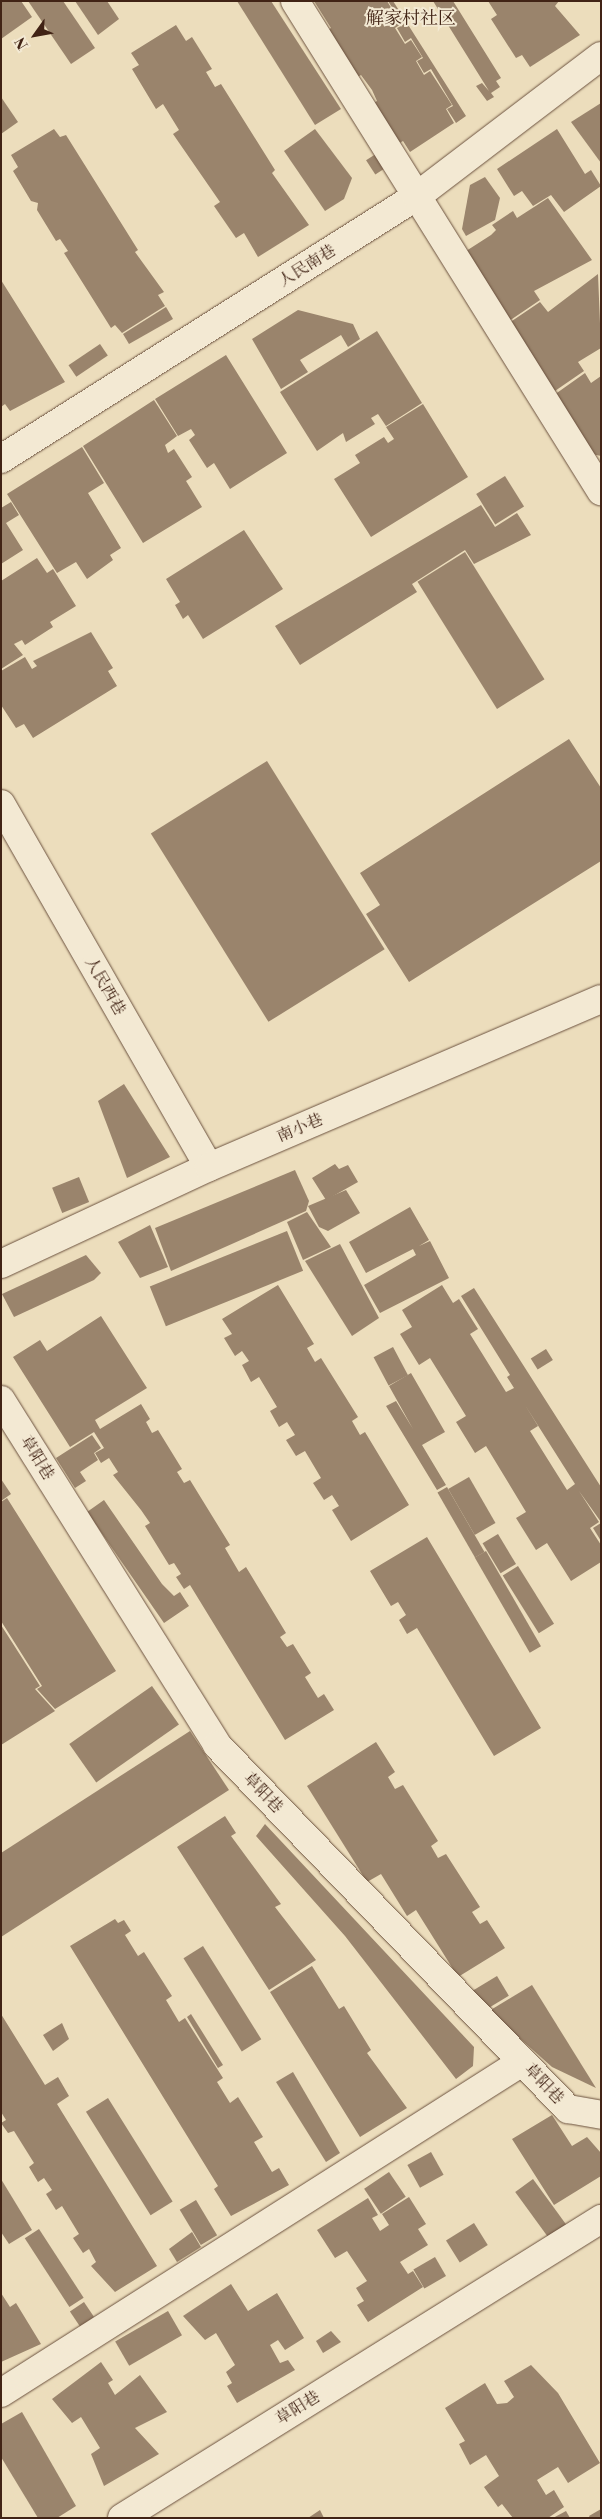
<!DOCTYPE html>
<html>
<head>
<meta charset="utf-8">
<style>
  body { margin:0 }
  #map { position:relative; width:602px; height:2519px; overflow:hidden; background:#ecddbc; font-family:"Libre Bodoni","Noto Serif SC",serif }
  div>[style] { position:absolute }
  .building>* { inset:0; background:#9a846c; transform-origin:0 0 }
  .roads { filter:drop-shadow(0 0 1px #6c523f) drop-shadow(0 0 1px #6c523f) }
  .street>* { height:28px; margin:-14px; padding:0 14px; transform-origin:14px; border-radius:14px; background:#f3e9d3 }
  .secondary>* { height:28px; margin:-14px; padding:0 14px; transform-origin:14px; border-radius:14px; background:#f3e9d3 }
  span { translate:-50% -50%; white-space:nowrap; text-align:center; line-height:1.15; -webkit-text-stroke:4px #f3e9d3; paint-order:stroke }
  .street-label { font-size:16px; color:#412315 }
  .neighbourhood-label { font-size:18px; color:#412315 }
  .frame { position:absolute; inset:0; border:2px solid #412315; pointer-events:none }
  .north { position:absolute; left:10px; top:10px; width:50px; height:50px; -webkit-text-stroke:4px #f3e9d3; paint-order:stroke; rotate:238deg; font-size:14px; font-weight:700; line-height:20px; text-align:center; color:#412315 }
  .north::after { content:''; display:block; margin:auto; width:18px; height:22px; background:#412315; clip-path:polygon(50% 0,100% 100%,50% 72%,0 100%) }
</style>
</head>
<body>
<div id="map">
  <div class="building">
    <div style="clip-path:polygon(1px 1px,21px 1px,32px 17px,1px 39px)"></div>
    <div style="clip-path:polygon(28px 1px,63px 1px,95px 48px,71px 64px)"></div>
    <div style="clip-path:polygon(75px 1px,107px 1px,119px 19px,98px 35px)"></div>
    <div style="clip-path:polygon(237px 1px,271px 1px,341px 109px,315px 125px)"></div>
    <div style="clip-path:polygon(314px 1px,387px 1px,401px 24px,395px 28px,405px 44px,411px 40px,422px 57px,416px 61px,424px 75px,430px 71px,452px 105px,446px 109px,454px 123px,410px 152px,403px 141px,396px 145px,370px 105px,377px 101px,372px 90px,361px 75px,354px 79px,325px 32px,331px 28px)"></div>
    <div style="clip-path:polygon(388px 1px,393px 1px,466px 116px,456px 123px,447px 109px,453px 106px,431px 69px,424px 73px,417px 61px,423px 58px,411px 38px,405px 42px,397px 28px,403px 25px)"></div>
    <div style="clip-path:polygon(433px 1px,453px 1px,501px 78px,496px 81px,500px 87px,491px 93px,494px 97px,487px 101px,476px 86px,482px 83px,489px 91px)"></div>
    <div style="clip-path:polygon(488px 1px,559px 1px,555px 6px,580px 35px,530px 67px,522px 55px,516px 58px,491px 19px,497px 15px)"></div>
    <div style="clip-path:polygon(176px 25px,186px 41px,192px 37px,212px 69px,206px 72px,215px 87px,221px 84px,275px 170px,272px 173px,309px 225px,258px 257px,244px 233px,236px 238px,214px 206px,220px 202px,173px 134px,179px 130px,163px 104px,156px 109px,132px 69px,139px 65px,131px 53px)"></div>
    <div style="clip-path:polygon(1px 97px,18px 122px,1px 134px)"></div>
    <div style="clip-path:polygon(601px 103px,601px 163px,571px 122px)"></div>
    <div style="clip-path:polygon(54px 129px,60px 137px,66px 135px,138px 250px,135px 252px,164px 292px,158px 295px,165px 306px,122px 333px,115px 325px,111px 328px,64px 253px,68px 251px,60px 239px,56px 241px,37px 210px,38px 203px,31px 201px,13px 171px,18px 167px,11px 155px)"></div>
    <div style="clip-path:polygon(315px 129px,352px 178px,344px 199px,325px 211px,284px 151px)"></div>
    <div style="clip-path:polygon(557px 129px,585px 174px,591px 170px,601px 186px,564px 212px,551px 195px,533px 206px,522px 191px,514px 196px,497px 169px)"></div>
    <div style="left:382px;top:150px;width:17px;height:19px;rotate:57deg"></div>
    <div style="clip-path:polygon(485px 177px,500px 198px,495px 220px,466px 236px,462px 229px,470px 185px)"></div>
    <div style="clip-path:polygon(548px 198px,592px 260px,534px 291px,540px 300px,506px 323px,463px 253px,491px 235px,496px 230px,492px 225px,513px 211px,517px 218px)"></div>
    <div style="clip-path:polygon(598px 274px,601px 348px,578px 362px,584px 371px,552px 393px,509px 323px,540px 302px,548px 312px)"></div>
    <div style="clip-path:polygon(1px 280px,65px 382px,10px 411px,5px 404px,1px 407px)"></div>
    <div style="clip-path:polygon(166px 307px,173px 319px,129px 344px,123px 334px)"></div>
    <div style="clip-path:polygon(298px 310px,353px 324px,360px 339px,348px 347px,341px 335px,300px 360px,308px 372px,281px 389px,252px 339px)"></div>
    <div style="clip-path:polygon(377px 331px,422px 403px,386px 426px,378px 414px,371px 418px,375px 424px,346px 442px,343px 433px,317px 451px,280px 392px)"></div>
    <div style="left:100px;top:344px;width:14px;height:38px;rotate:56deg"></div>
    <div style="clip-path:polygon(226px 355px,287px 453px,230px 489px,214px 463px,207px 468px,189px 440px,195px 435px,191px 429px,178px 436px,155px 399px)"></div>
    <div style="clip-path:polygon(585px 373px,591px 383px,601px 376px,601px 456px,592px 454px,554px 395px)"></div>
    <div style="clip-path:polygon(154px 400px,177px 436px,165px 445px,168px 453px,174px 449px,192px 477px,186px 481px,202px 507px,143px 543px,83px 446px)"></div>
    <div style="clip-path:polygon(423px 404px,468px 477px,371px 537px,334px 479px,360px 463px,355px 455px,384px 437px,388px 443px,394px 439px,386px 427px)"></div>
    <div style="clip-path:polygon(82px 447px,104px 483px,88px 493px,121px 548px,110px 555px,113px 560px,87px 579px,76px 562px,57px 573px,7px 494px)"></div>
    <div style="left:505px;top:476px;width:36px;height:34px;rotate:58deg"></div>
    <div style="clip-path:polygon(11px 502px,19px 515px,6px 523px,23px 550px,1px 564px,1px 508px)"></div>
    <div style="clip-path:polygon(481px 505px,495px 527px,517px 513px,531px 535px,474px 564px,465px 550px,412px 584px,417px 592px,300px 665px,275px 626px)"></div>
    <div style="clip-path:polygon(244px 530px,283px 589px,203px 639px,188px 615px,183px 619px,175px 605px,180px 602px,166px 579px)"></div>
    <div style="left:465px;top:552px;width:150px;height:56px;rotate:58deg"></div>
    <div style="clip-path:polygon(37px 558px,47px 573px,53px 569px,76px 606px,50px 622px,53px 627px,25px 645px,22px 640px,14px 644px,23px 655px,1px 669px,1px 581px)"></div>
    <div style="clip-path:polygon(91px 632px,113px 668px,108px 671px,117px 686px,33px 738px,24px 724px,16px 728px,1px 705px,1px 671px,25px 657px,32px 669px,37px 666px,33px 661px)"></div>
    <div style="clip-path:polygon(569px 739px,601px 788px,601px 861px,409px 982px,366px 914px,380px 905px,360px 873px)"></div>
    <div style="left:267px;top:761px;width:222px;height:137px;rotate:58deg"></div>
    <div style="clip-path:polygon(124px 1084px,170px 1157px,127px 1178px,98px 1101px)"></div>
    <div style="clip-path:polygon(335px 1164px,339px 1169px,348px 1165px,358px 1182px,326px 1200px,312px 1178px)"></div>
    <div style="clip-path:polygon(295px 1170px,309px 1201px,306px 1211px,171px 1271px,155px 1228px)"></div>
    <div style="left:79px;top:1177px;width:27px;height:29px;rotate:68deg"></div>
    <div style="clip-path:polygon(346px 1190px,360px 1213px,328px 1231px,319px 1227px,308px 1206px)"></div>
    <div style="clip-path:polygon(410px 1207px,429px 1240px,419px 1246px,430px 1241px,449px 1278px,380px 1313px,364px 1285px,416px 1255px,413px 1249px,366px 1273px,349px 1242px)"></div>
    <div style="clip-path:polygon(307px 1212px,331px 1247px,303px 1260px,287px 1222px)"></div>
    <div style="clip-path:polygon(150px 1225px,168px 1267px,140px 1278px,118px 1242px)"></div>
    <div style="left:287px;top:1231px;width:43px;height:148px;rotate:68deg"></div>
    <div style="clip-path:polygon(340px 1244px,379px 1318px,352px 1336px,305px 1261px)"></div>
    <div style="clip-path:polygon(86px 1255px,101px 1273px,94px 1280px,14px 1317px,2px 1294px)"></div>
    <div style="clip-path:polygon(278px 1285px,314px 1344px,307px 1348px,315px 1362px,321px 1358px,358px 1417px,352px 1421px,360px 1435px,365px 1432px,409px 1505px,351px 1541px,332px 1510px,339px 1506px,332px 1495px,324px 1500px,313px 1483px,321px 1478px,305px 1451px,296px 1456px,286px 1440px,295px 1435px,287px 1422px,279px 1427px,270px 1411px,277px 1407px,259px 1377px,251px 1382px,242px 1365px,249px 1361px,242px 1351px,235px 1356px,224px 1338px,232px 1334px,222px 1319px)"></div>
    <div style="clip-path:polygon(evenodd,442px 1285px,453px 1303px,459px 1299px,478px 1329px,470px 1334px,506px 1392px,514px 1388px,507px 1377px,510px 1375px,461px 1296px,474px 1288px,601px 1487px,601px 1522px,579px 1491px,599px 1522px,590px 1528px,601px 1545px,601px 1562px,571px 1581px,547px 1543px,536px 1550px,516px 1518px,526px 1512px,486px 1446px,475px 1453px,456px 1422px,466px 1416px,430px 1358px,419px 1365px,400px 1334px,412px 1327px,402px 1310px,442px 1285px,525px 1405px,575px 1484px,567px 1490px,530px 1431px,538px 1426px,525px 1405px)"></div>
    <div style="clip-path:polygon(101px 1316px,147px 1388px,95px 1420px,100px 1429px,141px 1404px,150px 1419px,146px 1422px,152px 1433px,158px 1430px,182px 1469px,177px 1472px,184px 1483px,190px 1480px,230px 1545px,225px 1548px,239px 1572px,246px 1567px,286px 1633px,280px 1637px,287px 1647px,293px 1644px,311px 1673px,305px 1677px,318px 1698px,324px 1694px,334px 1710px,285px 1740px,190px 1585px,184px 1589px,176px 1577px,181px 1574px,174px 1563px,169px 1565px,145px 1526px,150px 1523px,141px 1510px,113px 1475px,118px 1472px,109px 1458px,101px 1463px,95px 1453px,104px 1448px,94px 1432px,70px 1447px,13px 1357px,40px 1340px,47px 1351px)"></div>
    <div style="left:393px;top:1347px;width:32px;height:22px;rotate:62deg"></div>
    <div style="left:546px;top:1349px;width:13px;height:18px;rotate:58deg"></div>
    <div style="clip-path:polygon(411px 1373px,445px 1432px,422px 1445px,446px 1485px,437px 1490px,386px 1406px,396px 1401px,413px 1429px,389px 1386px)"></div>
    <div style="clip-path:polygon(92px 1435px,101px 1448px,94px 1453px,98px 1460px,80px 1472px,86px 1481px,75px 1488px,56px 1458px)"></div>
    <div style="left:469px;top:1477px;width:53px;height:24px;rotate:60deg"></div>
    <div style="clip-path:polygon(1px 1479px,11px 1494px,1px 1501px)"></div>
    <div style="left:447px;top:1487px;width:75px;height:11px;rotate:60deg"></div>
    <div style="clip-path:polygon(7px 1498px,116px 1671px,55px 1709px,37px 1689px,42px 1686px,1px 1621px,1px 1502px)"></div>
    <div style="clip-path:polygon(104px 1500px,162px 1584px,174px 1596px,180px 1592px,189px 1606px,164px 1623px,87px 1512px)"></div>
    <div style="clip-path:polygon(601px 1523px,601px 1541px,593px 1528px)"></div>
    <div style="left:498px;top:1534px;width:35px;height:18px;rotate:59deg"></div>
    <div style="clip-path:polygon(427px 1537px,541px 1728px,494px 1756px,417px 1628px,407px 1634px,399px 1620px,406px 1615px,398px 1602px,391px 1606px,370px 1571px)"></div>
    <div style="left:486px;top:1551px;width:110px;height:13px;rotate:60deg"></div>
    <div style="left:518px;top:1566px;width:68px;height:18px;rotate:58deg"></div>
    <div style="clip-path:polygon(1px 1625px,40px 1686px,35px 1689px,55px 1711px,1px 1745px)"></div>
    <div style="left:152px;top:1686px;width:47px;height:101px;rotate:55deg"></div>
    <div style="clip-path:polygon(190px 1731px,229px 1790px,1px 1937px,1px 1853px)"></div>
    <div style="clip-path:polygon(376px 1742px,395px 1772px,388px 1777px,395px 1789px,403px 1785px,438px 1841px,431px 1846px,438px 1858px,446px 1854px,480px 1907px,472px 1912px,480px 1924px,487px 1920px,505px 1948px,458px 1977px,416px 1910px,407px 1916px,381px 1874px,367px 1882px,307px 1786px)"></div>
    <div style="clip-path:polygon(225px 1816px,236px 1833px,231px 1836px,281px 1904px,275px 1907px,316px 1960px,269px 1990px,177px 1847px)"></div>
    <div style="clip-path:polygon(265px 1824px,474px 2047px,473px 2066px,456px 2079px,345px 1936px,256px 1836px)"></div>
    <div style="clip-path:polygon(115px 1919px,118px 1923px,124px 1920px,131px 1931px,125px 1935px,138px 1956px,144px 1952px,172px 1996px,166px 2000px,179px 2022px,185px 2018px,223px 2078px,217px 2082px,230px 2103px,238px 2097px,263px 2137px,254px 2142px,272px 2172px,279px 2168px,289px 2185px,231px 2216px,214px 2189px,218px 2186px,70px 1946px)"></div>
    <div style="left:203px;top:1946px;width:110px;height:23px;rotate:58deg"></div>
    <div style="clip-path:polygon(312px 1966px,339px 2009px,344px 2006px,371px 2050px,367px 2053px,407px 2108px,360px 2137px,270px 1992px)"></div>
    <div style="left:497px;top:1976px;width:23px;height:29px;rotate:59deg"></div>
    <div style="clip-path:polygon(532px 1985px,596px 2088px,552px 2067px,489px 2011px)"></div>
    <div style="clip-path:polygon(1px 2014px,45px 2085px,58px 2077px,69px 2096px,57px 2104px,157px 2266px,115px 2292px,91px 2266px,96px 2262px,89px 2249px,83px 2253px,73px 2238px,79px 2234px,62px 2206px,56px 2210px,46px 2194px,52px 2190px,44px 2178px,38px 2182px,29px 2167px,34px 2163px,14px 2131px,8px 2133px,1px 2123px,6px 2120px,1px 2112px)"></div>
    <div style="clip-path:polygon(191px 2014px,223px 2065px,218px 2068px,187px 2017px)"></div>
    <div style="clip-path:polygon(62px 2023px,69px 2039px,53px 2051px,43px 2035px)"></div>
    <div style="clip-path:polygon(293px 2072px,340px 2153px,326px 2162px,276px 2082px)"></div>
    <div style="left:108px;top:2098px;width:122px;height:26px;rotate:58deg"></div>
    <div style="clip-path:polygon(552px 2115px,572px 2146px,587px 2137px,601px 2153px,601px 2176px,554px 2205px,512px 2139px)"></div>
    <div style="left:431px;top:2152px;width:26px;height:27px;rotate:61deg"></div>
    <div style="left:389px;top:2172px;width:30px;height:30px;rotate:56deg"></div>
    <div style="clip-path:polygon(1px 2179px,32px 2230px,9px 2244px,1px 2232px)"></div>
    <div style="left:533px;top:2179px;width:57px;height:22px;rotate:54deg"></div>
    <div style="clip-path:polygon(409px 2197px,426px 2224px,418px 2229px,428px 2245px,400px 2262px,408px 2274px,413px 2271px,423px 2287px,368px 2322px,357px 2305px,364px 2301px,356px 2288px,367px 2281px,347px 2251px,335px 2258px,317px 2230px,368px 2198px,378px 2215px,372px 2218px,380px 2231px,389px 2225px,382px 2214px)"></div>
    <div style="left:196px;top:2200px;width:41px;height:19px;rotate:59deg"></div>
    <div style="left:474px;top:2223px;width:26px;height:33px;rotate:58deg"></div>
    <div style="left:39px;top:2229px;width:82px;height:17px;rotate:57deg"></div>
    <div style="clip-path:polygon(192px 2232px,201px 2247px,177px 2262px,169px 2249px)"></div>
    <div style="left:435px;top:2257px;width:22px;height:25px;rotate:60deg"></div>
    <div style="clip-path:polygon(231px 2284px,248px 2311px,277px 2293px,304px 2338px,285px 2350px,278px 2340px,270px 2345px,280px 2363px,288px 2360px,295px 2370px,237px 2403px,227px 2386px,232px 2383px,226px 2372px,235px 2365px,216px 2333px,205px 2340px,183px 2316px)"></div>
    <div style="clip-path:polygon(1px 2293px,10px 2307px,16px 2303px,41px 2344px,1px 2362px)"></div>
    <div style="left:84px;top:2302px;width:18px;height:17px;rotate:56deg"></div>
    <div style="left:168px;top:2311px;width:28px;height:61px;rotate:60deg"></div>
    <div style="clip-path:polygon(331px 2331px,341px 2342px,323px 2353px,316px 2341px)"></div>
    <div style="clip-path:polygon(101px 2362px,113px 2380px,108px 2383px,115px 2395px,140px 2375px,167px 2412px,135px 2428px,159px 2454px,104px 2486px,91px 2454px,100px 2448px,81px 2417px,72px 2423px,52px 2399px)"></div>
    <div style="clip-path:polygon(531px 2365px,558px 2393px,600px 2463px,568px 2483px,558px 2467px,537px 2480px,546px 2495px,554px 2490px,564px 2507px,548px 2518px,513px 2518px,502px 2504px,498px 2507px,484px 2487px,499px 2476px,486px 2455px,470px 2465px,459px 2444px,465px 2441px,445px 2408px,485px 2383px,497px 2404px,507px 2403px,514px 2397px,504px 2381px)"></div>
    <div style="clip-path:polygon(22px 2412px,76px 2506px,57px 2518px,38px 2518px,1px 2457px,1px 2424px)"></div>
    <div style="clip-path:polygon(601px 2509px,601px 2518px,590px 2518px,589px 2516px)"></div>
    <div style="clip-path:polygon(320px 2510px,324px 2518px,308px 2518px)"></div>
    <div style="clip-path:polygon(566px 2511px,570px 2518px,553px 2518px)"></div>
  </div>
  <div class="roads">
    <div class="street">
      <div style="left:1px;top:459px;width:492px;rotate:-32.3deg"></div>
      <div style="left:417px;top:196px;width:231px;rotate:-37.3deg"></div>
      <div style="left:1px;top:1400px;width:407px;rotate:57.9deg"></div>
      <div style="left:217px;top:1745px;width:506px;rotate:46.04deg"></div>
      <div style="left:568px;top:2109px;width:34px;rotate:10deg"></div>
      <div style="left:1px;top:2393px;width:617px;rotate:-32.43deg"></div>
    </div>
    <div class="secondary">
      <div style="left:295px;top:1px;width:578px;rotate:58.02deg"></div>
      <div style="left:1px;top:804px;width:418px;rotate:60.2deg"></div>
      <div style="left:1px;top:1264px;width:230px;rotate:-25deg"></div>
      <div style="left:209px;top:1167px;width:426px;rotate:-23.2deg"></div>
      <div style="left:122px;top:2518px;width:565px;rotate:-31.97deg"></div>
    </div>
  </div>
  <div class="street-label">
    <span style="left:307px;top:266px;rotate:-32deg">人民南巷</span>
    <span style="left:105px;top:986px;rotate:60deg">人民西巷</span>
    <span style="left:300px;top:1128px;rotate:-23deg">南小巷</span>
    <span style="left:37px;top:1458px;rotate:58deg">草阳巷</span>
    <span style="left:263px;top:1793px;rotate:46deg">草阳巷</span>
    <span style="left:544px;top:2084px;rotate:46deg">草阳巷</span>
    <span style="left:298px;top:2408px;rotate:-32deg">草阳巷</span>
  </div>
  <div class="neighbourhood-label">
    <span style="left:411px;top:19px">解家村社区</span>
  </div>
  <div class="frame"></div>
  <div class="north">N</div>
</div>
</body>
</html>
